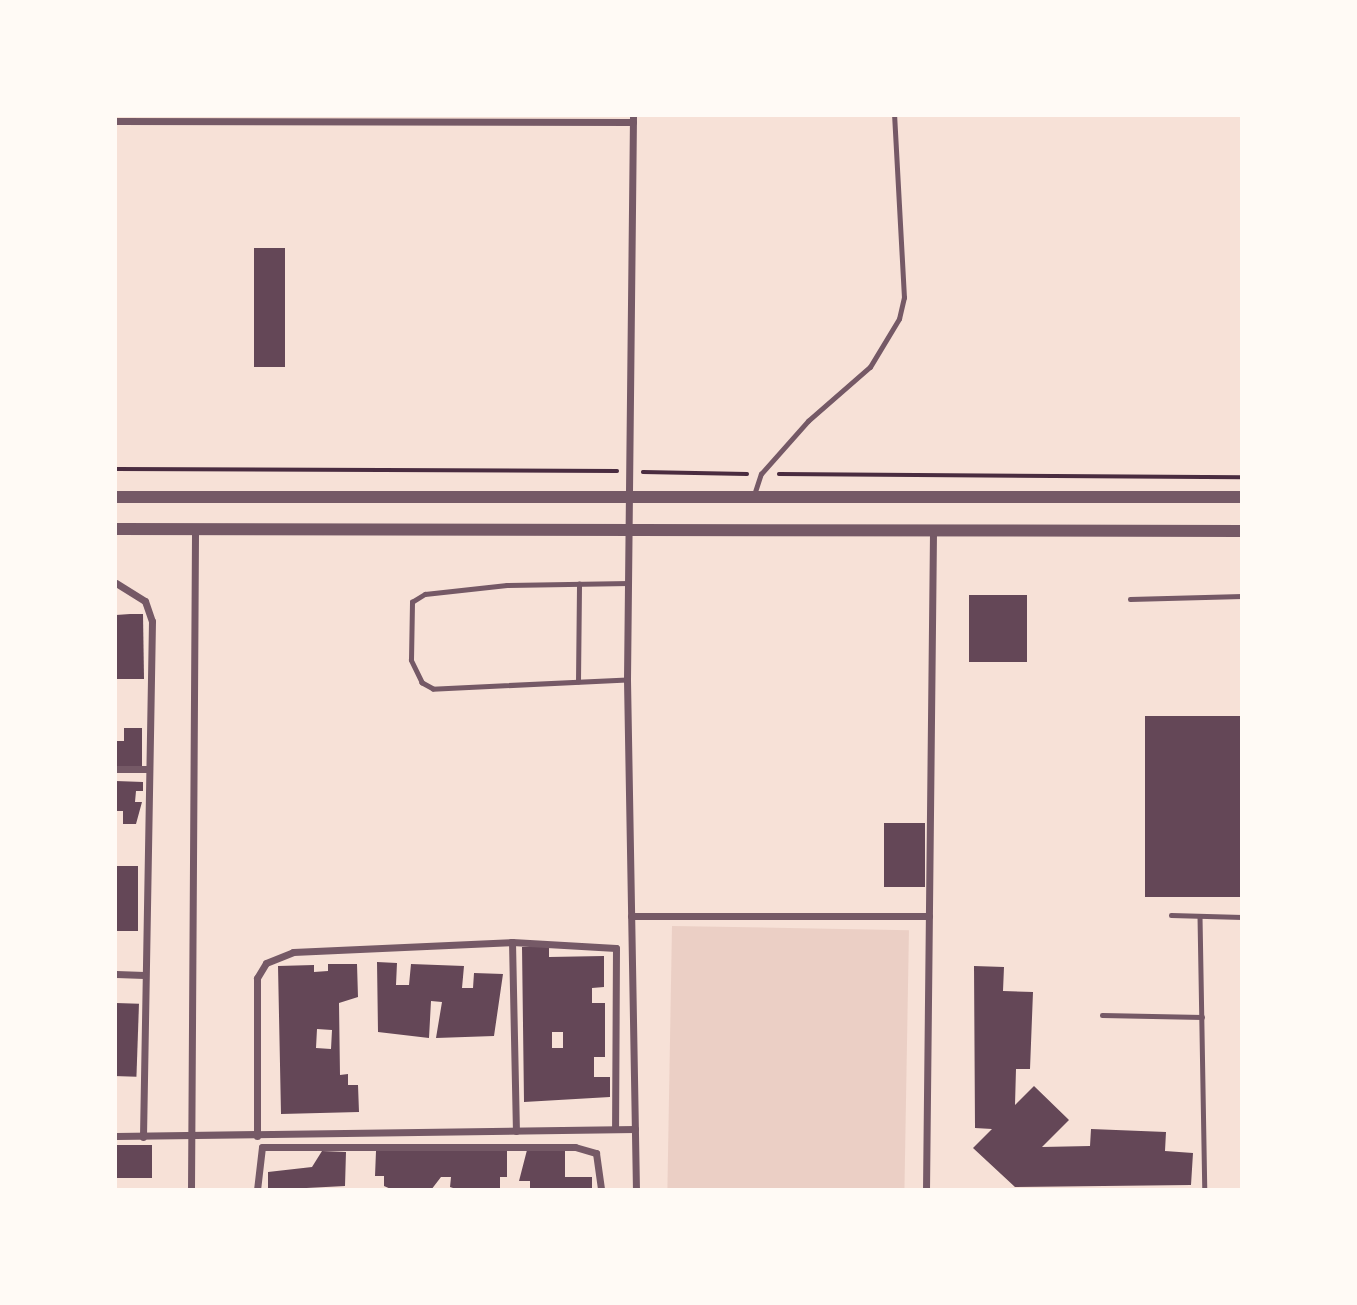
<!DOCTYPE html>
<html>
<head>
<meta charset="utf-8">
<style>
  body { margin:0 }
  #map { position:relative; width:1357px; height:1305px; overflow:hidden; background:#f7e1d7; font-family:"Sofia Sans Condensed",sans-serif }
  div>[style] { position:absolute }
  .green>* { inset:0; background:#ebcfc5; transform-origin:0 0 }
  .building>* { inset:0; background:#644757; transform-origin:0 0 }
  .path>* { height:3.5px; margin:-1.75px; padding:0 1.75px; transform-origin:1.75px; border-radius:1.75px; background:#4a2c40 }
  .service>* { height:4.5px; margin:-2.25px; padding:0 2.25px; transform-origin:2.25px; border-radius:2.25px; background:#755966 }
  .minor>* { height:7px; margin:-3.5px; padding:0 3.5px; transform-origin:3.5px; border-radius:3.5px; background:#755966 }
  .tertiary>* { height:12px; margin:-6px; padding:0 6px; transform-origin:6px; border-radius:6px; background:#755966 }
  span { translate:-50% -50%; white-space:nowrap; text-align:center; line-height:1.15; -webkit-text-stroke:7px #fffaf5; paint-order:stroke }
  .frame { position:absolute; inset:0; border:117px solid #fffaf5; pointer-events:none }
</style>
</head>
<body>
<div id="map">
  <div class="green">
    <div style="left:672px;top:926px;width:237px;height:263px;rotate:1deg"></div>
  </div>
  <div class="building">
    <div style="left:254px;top:248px;width:31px;height:119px"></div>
    <div style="left:1027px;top:595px;width:67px;height:58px;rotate:90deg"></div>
    <div style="clip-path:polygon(130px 614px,143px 614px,144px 679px,116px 679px,116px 615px)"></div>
    <div style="left:1242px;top:716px;width:181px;height:97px;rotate:90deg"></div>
    <div style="clip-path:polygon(124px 728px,142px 728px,142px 766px,116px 766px,116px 741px,124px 741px)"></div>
    <div style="clip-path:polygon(116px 781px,143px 782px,143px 791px,136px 791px,135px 802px,142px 802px,136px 824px,123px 824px,123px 811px,116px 811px)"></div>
    <div style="left:884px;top:823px;width:41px;height:64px"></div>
    <div style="left:116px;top:866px;width:22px;height:65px"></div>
    <div style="clip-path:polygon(evenodd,522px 947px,549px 947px,549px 957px,604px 956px,604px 987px,592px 988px,592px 1003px,605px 1003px,605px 1057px,594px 1057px,594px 1077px,610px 1077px,610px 1097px,524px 1102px,522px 947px,552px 1032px,563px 1032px,563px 1048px,552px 1048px,552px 1032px)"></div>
    <div style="clip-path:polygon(377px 962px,397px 963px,396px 985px,409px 985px,411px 964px,464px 966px,462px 988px,473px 988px,474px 973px,503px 974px,494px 1036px,436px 1038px,442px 1002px,431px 1001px,429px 1038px,378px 1032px)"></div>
    <div style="clip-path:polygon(evenodd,328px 964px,357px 964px,358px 997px,339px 1003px,340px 1075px,348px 1074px,348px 1085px,358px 1085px,359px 1112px,281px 1114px,278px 966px,314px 965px,314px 972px,328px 971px,328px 964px,317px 1029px,332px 1030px,331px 1049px,316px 1048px,317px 1029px)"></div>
    <div style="clip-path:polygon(974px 966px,1004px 967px,1003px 991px,1033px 992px,1030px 1069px,1016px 1069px,1015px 1105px,1034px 1086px,1069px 1120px,1042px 1147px,1090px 1146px,1091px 1129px,1166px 1132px,1165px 1151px,1193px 1153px,1191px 1185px,1015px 1187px,973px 1148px,992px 1129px,975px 1128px)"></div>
    <div style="left:116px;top:1003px;width:23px;height:73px;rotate:2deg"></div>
    <div style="left:152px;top:1145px;width:33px;height:36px;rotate:90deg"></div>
    <div style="clip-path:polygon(527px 1150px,565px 1150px,565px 1177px,592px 1177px,592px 1190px,530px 1190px,530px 1181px,519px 1181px)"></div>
    <div style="clip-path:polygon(322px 1151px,346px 1152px,345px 1186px,268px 1190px,268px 1172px,312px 1167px)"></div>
    <div style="clip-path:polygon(376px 1151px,507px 1151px,507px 1177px,500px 1177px,500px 1190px,459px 1190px,450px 1187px,451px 1177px,441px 1177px,431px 1190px,393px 1190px,384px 1186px,384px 1176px,375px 1176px)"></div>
  </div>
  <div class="path">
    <div style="left:116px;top:469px;width:501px;rotate:0.23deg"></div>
    <div style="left:643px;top:472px;width:104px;rotate:1.1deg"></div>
    <div style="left:779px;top:474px;width:463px;rotate:0.4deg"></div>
  </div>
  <div class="service">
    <div style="left:754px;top:495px;width:22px;rotate:-72deg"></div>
    <div style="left:761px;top:474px;width:71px;rotate:-48.4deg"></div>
    <div style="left:808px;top:421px;width:82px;rotate:-41.1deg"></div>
    <div style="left:870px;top:367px;width:56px;rotate:-58.9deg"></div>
    <div style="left:899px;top:319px;width:22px;rotate:-77deg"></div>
    <div style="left:904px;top:298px;width:182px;rotate:-93.1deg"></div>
    <div style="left:1130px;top:599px;width:112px;rotate:-1.5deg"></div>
    <div style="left:627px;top:680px;width:194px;rotate:177.3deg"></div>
    <div style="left:433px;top:689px;width:13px;rotate:-151deg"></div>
    <div style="left:422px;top:683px;width:25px;rotate:-116deg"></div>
    <div style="left:411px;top:660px;width:58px;rotate:-89deg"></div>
    <div style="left:412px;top:602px;width:15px;rotate:-32deg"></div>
    <div style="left:425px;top:594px;width:82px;rotate:-6.3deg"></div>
    <div style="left:507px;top:585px;width:122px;rotate:-0.9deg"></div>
    <div style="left:578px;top:682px;width:98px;rotate:-89.4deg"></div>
    <div style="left:1171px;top:915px;width:71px;rotate:1.6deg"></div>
    <div style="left:1200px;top:916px;width:274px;rotate:89deg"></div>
    <div style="left:1102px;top:1015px;width:100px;rotate:1.1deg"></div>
  </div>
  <div class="minor">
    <div style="left:633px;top:116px;width:564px;rotate:90.61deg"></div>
    <div style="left:627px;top:680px;width:510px;rotate:88.99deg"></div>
    <div style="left:116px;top:121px;width:517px;rotate:0.11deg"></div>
    <div style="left:116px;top:583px;width:34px;rotate:32deg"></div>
    <div style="left:145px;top:601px;width:21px;rotate:71deg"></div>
    <div style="left:152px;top:621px;width:516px;rotate:91deg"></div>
    <div style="left:116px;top:769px;width:33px"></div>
    <div style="left:631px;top:916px;width:298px"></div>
    <div style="left:512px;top:942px;width:104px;rotate:3.3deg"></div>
    <div style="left:616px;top:948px;width:181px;rotate:90.3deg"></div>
    <div style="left:116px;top:974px;width:28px;rotate:2deg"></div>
    <div style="left:116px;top:1136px;width:519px;rotate:-0.77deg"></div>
    <div style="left:257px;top:1136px;width:158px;rotate:-90deg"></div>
    <div style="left:257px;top:978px;width:17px;rotate:-59deg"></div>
    <div style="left:266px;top:963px;width:29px;rotate:-22deg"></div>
    <div style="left:293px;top:952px;width:219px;rotate:-2.6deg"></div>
    <div style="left:512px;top:942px;width:189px;rotate:88.8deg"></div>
    <div style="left:191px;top:1190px;width:661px;rotate:-89.65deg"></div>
    <div style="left:257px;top:1190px;width:43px;rotate:-83.4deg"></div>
    <div style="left:262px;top:1147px;width:313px"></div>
    <div style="left:575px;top:1147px;width:22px;rotate:16deg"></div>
    <div style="left:596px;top:1153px;width:37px;rotate:82deg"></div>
    <div style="left:926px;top:1190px;width:659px;rotate:-89.39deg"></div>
  </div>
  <div class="tertiary">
    <div style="left:116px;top:497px;width:1126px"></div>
    <div style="left:116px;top:529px;width:1126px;rotate:0.1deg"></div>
  </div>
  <div class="frame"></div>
</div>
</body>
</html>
